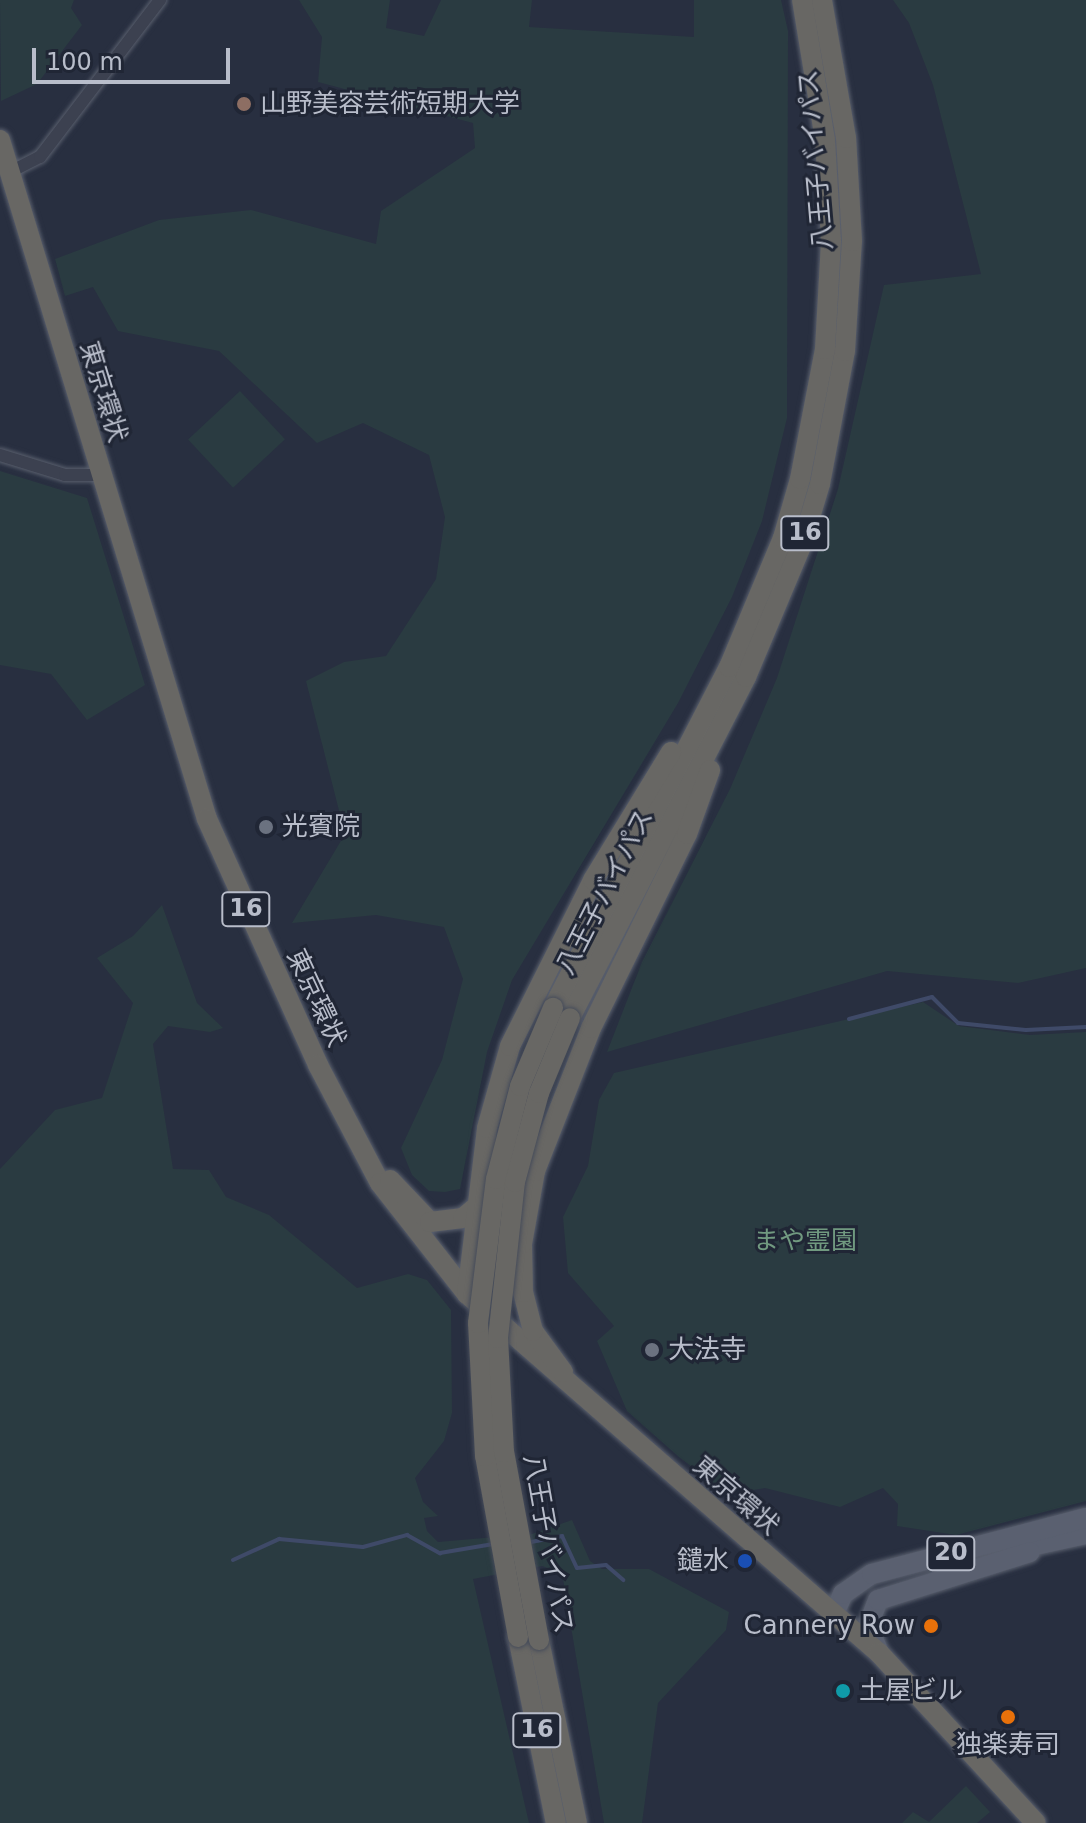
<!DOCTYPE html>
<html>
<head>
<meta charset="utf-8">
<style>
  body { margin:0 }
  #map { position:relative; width:1086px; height:1823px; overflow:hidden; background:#282f40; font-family:"DejaVu Sans","Noto Sans JP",sans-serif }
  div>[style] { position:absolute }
  .green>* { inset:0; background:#2a3b41; transform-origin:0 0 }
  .stream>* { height:4px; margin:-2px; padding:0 2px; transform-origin:2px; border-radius:2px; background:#3f4a68 }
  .roads { filter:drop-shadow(0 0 2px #595f6d) drop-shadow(0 0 2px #595f6d) }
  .minor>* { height:12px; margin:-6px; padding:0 6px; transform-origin:6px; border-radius:6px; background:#3c4150 }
  .primary>* { height:20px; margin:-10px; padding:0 10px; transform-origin:10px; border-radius:10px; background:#5a6070 }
  .trunk>* { height:20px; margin:-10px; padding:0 10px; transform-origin:10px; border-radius:10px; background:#686764 }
  .bridges { filter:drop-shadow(0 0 2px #464c5a) drop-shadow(0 0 2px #464c5a) }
  .trunk-bridge>* { height:20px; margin:-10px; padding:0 10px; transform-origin:10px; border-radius:10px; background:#686764 }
  .dots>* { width:22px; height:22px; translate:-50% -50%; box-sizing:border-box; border:4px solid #202635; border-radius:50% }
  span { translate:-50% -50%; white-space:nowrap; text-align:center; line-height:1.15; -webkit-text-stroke:6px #202635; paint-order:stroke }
  .shield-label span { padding:2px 6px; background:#202635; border:2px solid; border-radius:6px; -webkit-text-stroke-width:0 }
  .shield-label { font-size:24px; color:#b8bdca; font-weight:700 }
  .poi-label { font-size:26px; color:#b8bdca }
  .left { translate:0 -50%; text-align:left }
  .right { translate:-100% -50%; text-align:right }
  .street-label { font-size:26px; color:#b8bdca }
  .park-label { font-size:26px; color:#719a80 }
  .scale { position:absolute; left:32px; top:48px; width:198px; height:36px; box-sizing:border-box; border:4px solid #b8bdca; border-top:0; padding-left:10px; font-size:24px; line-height:28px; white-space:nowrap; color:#b8bdca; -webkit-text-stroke:6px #202635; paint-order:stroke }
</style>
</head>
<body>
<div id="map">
  <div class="green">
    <div style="clip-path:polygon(0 0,74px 0,71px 8px,82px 25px,37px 84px,1px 101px)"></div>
    <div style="clip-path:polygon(299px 0,390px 0,386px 28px,424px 36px,441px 0,532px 0,529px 27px,694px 37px,694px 0,781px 0,788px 31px,787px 418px,762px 521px,732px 597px,678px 703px,512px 980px,487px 1052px,460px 1189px,445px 1192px,429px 1191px,412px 1175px,401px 1148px,442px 1060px,463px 979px,444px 927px,376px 915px,292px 923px,345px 834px,306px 681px,344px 662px,386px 656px,436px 579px,445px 517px,429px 455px,363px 423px,317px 443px,219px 351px,118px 331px,93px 287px,65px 296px,55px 259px,159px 220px,251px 210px,376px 244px,381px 211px,475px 148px,473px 123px,318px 82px,322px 37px)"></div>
    <div style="clip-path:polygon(893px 0,1086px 0,1086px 968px,1018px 983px,887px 971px,607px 1052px,642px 962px,730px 789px,777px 678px,838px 489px,884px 285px,981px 274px,933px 85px,909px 23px)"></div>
    <div style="left:240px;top:391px;width:66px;height:71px;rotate:47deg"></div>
    <div style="clip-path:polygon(0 471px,87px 498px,145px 685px,87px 720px,51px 674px,0 665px)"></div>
    <div style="clip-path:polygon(162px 905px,197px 1003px,223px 1028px,210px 1032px,168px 1026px,153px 1044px,173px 1169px,209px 1170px,226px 1197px,269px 1215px,357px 1288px,408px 1274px,427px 1280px,451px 1310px,452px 1413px,444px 1441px,415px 1478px,423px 1502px,438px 1516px,424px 1518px,427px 1531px,438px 1542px,532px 1534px,572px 1520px,590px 1561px,602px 1569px,649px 1569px,729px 1612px,726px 1630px,658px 1703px,642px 1823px,604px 1823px,562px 1573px,542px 1566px,473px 1579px,529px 1823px,0 1823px,0 1169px,55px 1110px,102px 1098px,133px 1003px,97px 958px,133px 936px)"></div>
    <div style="clip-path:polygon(923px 1002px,959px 1026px,1030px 1035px,1086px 1032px,1086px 1501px,956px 1535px,897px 1526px,898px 1504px,883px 1488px,840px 1507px,765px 1488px,728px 1494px,679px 1457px,627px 1411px,597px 1341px,614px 1326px,568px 1273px,563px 1217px,588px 1166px,599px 1100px,614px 1073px)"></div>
    <div style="clip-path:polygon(966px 1786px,990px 1812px,977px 1823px,902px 1823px,913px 1812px,929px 1822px)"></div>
  </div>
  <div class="stream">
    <div style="left:849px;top:1019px;width:86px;rotate:-14.8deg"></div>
    <div style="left:932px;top:997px;width:37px;rotate:45deg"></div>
    <div style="left:958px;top:1023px;width:68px;rotate:5.9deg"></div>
    <div style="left:1026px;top:1030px;width:60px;rotate:-2.9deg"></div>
    <div style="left:526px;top:1543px;width:37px;rotate:-11deg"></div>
    <div style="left:562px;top:1536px;width:35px;rotate:65deg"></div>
    <div style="left:577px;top:1568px;width:29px;rotate:-6deg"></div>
    <div style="left:606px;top:1565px;width:23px;rotate:41deg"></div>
    <div style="left:233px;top:1560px;width:51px;rotate:-24.5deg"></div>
    <div style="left:279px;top:1539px;width:84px;rotate:5.4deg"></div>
    <div style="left:363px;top:1547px;width:46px;rotate:-15.3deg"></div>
    <div style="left:407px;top:1535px;width:38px;rotate:29deg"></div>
    <div style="left:440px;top:1553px;width:54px;rotate:-9.6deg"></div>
  </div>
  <div class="roads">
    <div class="minor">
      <div style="left:12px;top:171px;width:31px;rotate:-27deg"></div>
      <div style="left:40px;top:157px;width:198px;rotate:-52.6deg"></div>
      <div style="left:0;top:455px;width:68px;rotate:17.1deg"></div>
      <div style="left:65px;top:475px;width:36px"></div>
    </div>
    <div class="primary">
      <div style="left:1012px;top:1550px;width:76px;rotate:-12.2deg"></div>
      <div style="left:834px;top:1614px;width:22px;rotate:-66deg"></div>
      <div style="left:843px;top:1594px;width:35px;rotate:-35deg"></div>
      <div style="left:872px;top:1574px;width:221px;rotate:-14.7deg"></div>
      <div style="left:879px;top:1653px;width:29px;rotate:-112deg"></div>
      <div style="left:868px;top:1626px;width:28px;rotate:-69deg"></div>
      <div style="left:878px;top:1600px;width:159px;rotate:-17.5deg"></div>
    </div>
    <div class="trunk">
      <div style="left:0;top:140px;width:710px;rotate:73.05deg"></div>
      <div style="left:207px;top:819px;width:270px;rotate:65.7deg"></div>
      <div style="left:318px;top:1065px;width:133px;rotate:62.3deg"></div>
      <div style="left:380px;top:1183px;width:141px;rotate:51.9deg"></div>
      <div style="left:467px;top:1294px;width:546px;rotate:41.07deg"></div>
      <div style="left:879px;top:1653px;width:231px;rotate:47.3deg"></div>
      <div style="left:553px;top:1008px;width:384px;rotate:-62.7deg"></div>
      <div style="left:729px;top:667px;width:140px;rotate:-67.3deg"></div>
      <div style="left:783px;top:538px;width:61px;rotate:-73.9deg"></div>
      <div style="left:800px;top:479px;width:132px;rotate:-79.1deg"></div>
      <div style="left:825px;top:349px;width:108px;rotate:-86.8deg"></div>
      <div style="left:831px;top:241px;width:101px;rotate:-93.4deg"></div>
      <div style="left:825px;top:140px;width:142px;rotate:-99.3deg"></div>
      <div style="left:570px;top:1018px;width:384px;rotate:-62.7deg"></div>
      <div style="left:746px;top:677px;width:144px;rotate:-67.2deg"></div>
      <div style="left:802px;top:544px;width:63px;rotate:-73.3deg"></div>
      <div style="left:820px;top:484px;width:135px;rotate:-79.4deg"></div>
      <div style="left:845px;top:351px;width:110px;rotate:-86.4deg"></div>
      <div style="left:852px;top:241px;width:103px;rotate:-93.3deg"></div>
      <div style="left:846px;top:138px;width:140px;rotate:-99.9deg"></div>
      <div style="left:390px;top:1180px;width:58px;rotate:46.4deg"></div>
      <div style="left:430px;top:1222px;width:33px;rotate:-7deg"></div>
      <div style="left:463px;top:1218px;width:16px;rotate:-40deg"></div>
      <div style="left:467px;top:1294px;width:167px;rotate:-83.1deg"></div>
      <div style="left:487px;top:1128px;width:85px;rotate:-74.3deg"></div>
      <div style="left:510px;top:1046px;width:186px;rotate:-63.4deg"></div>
      <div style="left:593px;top:880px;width:150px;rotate:-58.6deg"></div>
      <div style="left:563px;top:1372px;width:51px;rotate:-126.2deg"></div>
      <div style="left:533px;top:1331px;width:40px;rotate:-104.4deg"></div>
      <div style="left:523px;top:1292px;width:48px;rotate:-91.2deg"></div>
      <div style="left:522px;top:1244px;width:74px;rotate:-79.9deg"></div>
      <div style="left:535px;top:1171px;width:154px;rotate:-68.6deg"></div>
      <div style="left:591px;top:1028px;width:216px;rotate:-63.7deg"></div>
      <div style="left:687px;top:834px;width:68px;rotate:-70.2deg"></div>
      <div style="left:518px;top:1637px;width:190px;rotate:78.5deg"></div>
      <div style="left:539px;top:1640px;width:187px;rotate:78.3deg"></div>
    </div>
  </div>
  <div class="bridges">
    <div class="trunk-bridge">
      <div style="left:518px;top:1637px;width:184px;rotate:-100.3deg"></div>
      <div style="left:485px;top:1456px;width:133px;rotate:-93deg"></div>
      <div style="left:478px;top:1323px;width:145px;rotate:-82.9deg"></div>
      <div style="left:496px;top:1179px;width:96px;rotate:-75.5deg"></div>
      <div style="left:520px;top:1086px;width:85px;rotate:-67.1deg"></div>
      <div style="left:539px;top:1640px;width:191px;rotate:-100.5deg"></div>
      <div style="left:504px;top:1452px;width:114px;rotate:-93deg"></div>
      <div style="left:498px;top:1338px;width:157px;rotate:-83.8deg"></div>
      <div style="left:515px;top:1182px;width:92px;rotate:-74.9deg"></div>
      <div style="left:539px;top:1093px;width:81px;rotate:-67.5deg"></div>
    </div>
  </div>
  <div class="dots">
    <div style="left:244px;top:104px;background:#8d6e63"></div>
    <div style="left:266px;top:827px;background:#6b7280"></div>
    <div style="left:652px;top:1350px;background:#6b7280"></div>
    <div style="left:745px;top:1561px;background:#1a4fb4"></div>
    <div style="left:931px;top:1626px;background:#e8710a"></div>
    <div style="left:843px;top:1691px;background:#0f9aa8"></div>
    <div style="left:1008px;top:1717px;background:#e8710a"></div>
  </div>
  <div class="shield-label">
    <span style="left:805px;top:533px">16</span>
    <span style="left:246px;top:909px">16</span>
    <span style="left:951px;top:1553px">20</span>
    <span style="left:537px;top:1730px">16</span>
  </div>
  <div class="poi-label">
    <span class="left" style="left:260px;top:104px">山野美容芸術短期大学</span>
    <span class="left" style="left:282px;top:827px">光賓院</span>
    <span class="left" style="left:668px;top:1350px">大法寺</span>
    <span class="right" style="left:729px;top:1561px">鑓水</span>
    <span class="right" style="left:915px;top:1626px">Cannery Row</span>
    <span class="left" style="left:859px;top:1691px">土屋ビル</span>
    <span style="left:1008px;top:1745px">独楽寿司</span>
  </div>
  <div class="street-label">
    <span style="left:816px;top:160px;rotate:-95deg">八王子バイパス</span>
    <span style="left:103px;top:392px;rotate:73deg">東京環状</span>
    <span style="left:605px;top:892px;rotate:-63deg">八王子バイパス</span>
    <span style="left:316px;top:998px;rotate:65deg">東京環状</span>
    <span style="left:736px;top:1496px;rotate:41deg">東京環状</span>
    <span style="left:548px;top:1544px;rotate:80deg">八王子バイパス</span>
  </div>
  <div class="park-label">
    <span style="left:805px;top:1241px">まや霊園</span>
  </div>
  <div class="scale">100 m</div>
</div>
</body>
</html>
